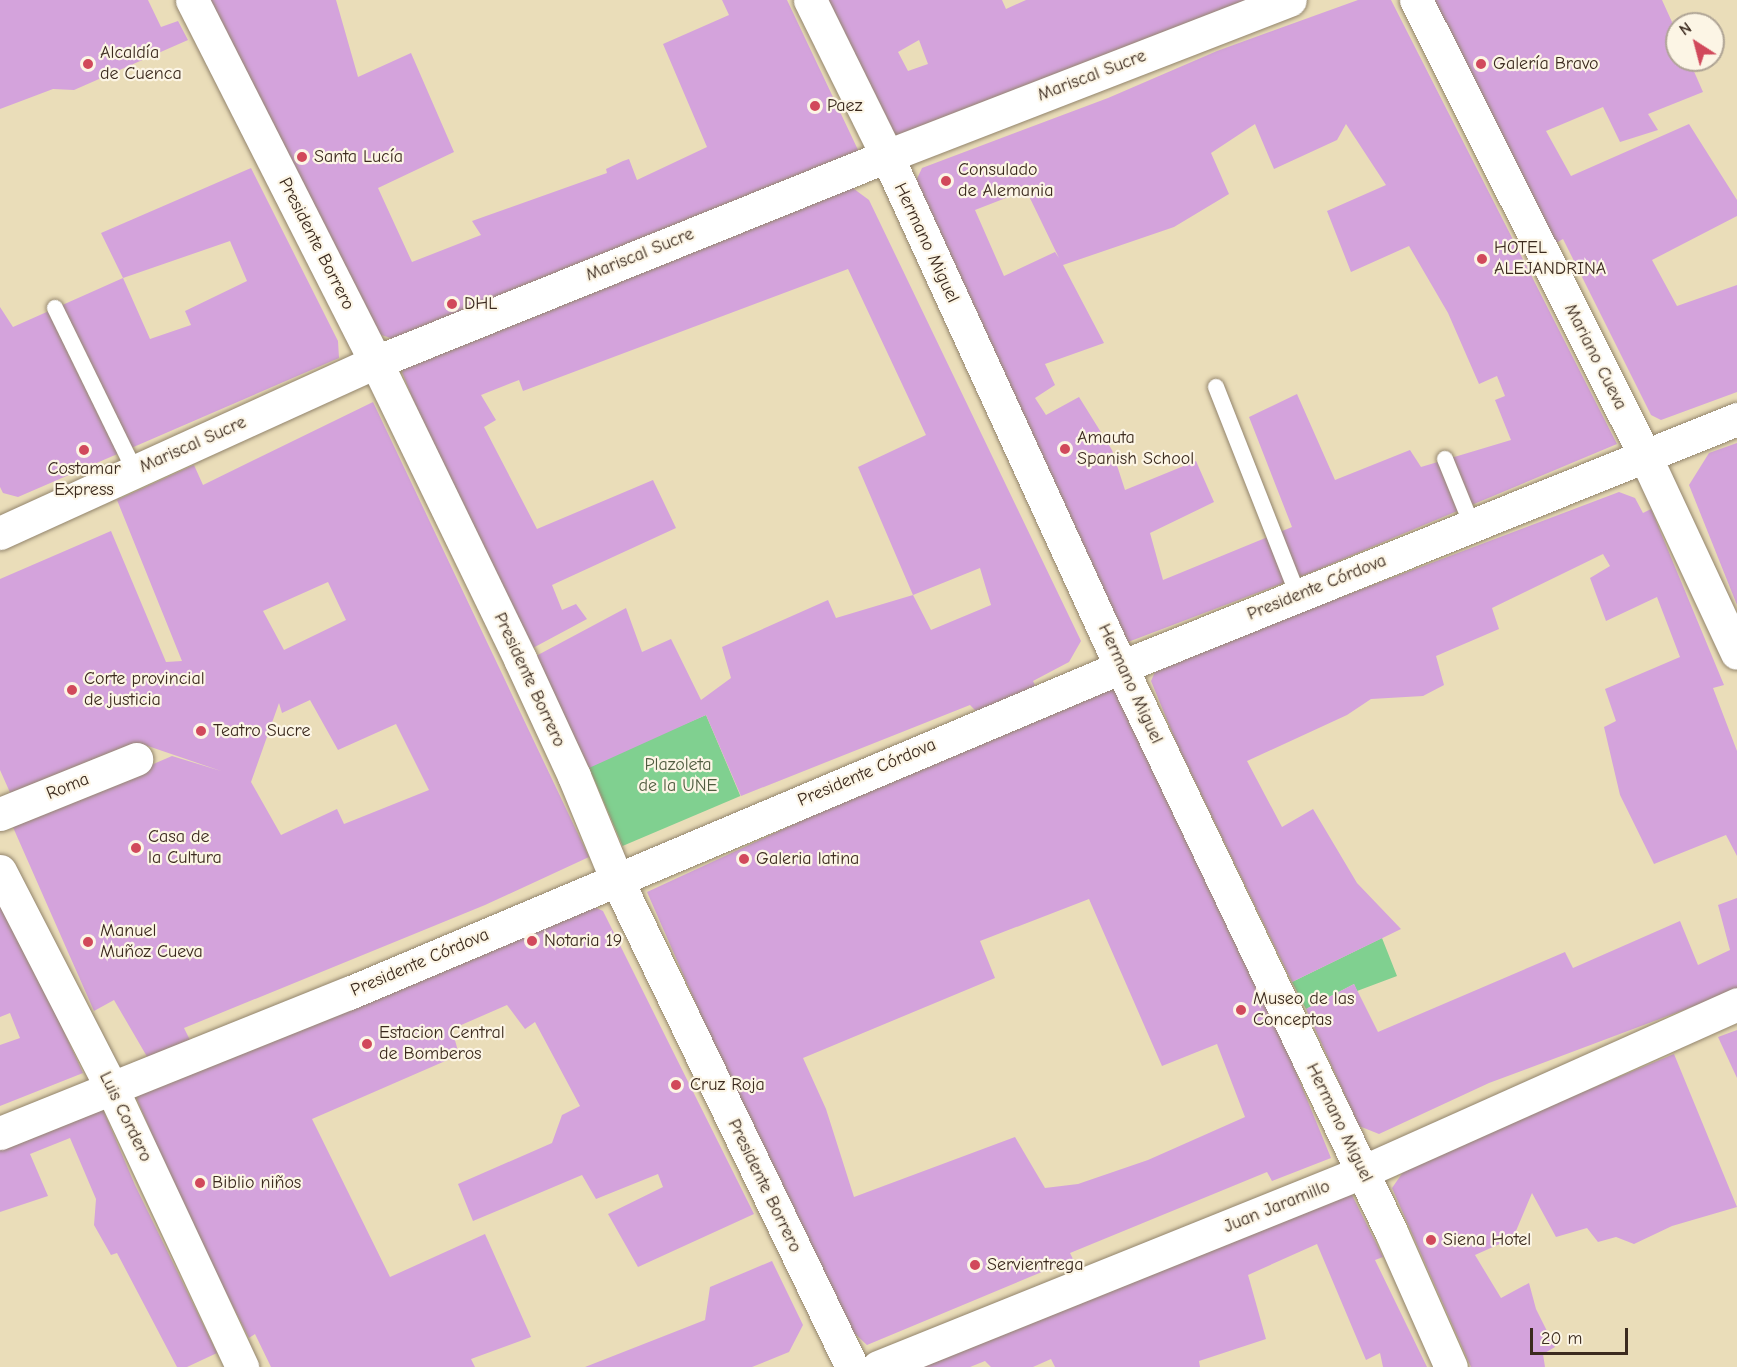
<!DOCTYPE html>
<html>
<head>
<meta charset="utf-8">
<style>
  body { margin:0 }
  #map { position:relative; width:1737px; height:1367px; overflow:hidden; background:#eaddb9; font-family:"Comic Neue",sans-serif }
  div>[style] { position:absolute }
  .green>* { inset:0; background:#80d090; transform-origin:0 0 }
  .building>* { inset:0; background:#d4a3dc }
  .roads { filter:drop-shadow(0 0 2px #92846c) drop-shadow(0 0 2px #92846c) }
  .lane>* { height:16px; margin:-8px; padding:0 8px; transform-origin:8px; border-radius:8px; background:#fff }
  .street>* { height:33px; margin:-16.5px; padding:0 16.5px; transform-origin:16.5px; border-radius:16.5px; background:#fff }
  .dots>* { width:16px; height:16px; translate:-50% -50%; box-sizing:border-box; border:3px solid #fcf5e5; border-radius:50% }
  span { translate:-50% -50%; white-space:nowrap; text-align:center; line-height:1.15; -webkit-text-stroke:4.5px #fcf5e5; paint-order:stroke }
  .poi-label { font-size:18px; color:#3b2a1e }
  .left { translate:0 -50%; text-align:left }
  .street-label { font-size:18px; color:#3b2a1e }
  .park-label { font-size:18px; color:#505c40 }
  .north { position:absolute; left:1665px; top:12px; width:60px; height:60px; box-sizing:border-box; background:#fcf5e5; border:2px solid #afa495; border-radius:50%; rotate:324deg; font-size:16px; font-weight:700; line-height:24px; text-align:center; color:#3b2a1e }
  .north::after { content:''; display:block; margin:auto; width:21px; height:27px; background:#d1495b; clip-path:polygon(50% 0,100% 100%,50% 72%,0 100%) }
  .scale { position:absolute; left:1530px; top:1328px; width:98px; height:27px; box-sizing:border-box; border:3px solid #3b2a1e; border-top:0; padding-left:8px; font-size:18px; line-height:21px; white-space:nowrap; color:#3b2a1e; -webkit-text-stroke:4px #fcf5e5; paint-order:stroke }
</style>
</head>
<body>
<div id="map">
  <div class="green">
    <div style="left:706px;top:715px;width:88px;height:128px;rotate:67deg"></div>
    <div style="clip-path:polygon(1382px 938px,1397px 976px,1357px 991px,1354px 984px,1306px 1009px,1292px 982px)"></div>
  </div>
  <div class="building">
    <div style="clip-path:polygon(0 0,148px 0,161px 27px,178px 21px,188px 40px,74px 90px,53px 89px,0 109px)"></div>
    <div style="clip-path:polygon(210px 0,336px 0,358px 77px,411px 53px,454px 152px,378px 188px,412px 262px,481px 235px,472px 221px,607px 173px,606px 169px,623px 161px,629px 159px,637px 180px,707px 147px,663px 44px,729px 15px,722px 0,787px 0,859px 152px,393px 339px,376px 333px)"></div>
    <div style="clip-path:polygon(evenodd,826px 0,1002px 0,1006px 9px,1026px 0,1257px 0,891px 140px,826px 0,919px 40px,928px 64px,908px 71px,898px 52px,919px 40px)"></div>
    <div style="clip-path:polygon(evenodd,1358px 0,1391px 0,1617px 444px,1312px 572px,1128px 642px,914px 185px,922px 168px,1108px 98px,1217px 51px,1358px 0,1255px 124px,1274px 169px,1337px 140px,1346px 124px,1386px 185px,1327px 211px,1351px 272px,1409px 246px,1448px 313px,1479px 384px,1497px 376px,1505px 396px,1495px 400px,1511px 440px,1421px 467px,1410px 450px,1335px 480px,1297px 394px,1249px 417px,1292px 527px,1163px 580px,1150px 533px,1214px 502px,1196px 461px,1125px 490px,1112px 450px,1079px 397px,1046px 415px,1035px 398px,1055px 385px,1045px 364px,1104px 343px,1063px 265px,1174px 227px,1229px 194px,1211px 153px,1255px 124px,1358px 0,1026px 190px,1059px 258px,1055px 252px,1004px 276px,975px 210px,1026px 190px)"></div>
    <div style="clip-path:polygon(1430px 0,1662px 0,1677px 33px,1677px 60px,1689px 60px,1703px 92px,1648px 114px,1658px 130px,1620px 142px,1603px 107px,1546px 131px,1571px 176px,1689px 124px,1737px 200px,1737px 216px,1652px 260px,1677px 306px,1737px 285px,1737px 392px,1661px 420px,1651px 415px,1563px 239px,1556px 243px)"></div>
    <div style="clip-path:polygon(251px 168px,338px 341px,339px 358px,18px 497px,3px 493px,0 487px,0 307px,13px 327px,123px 278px,150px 339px,191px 325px,185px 311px,247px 281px,230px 241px,123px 278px,101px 233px)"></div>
    <div style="clip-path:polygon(850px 186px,869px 200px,1081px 641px,1069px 662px,1033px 681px,1036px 687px,976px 711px,970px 705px,741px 796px,706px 715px,589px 768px,536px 656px,626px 608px,642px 652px,671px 639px,701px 700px,731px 678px,722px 647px,828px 600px,836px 618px,913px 595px,931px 630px,991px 605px,980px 568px,913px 595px,858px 467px,926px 435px,848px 269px,523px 391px,519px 380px,481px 395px,496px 420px,484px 427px,537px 529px,653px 480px,676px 528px,552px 585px,562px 610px,576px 604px,587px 619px,531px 649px,412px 397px,402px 372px,405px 364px)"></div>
    <div style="clip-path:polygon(evenodd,373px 402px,589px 857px,485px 905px,184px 1028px,202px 1064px,588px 904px,603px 911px,754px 1214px,638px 1267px,608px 1214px,663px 1187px,658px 1174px,596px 1199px,582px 1175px,473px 1221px,458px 1184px,552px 1143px,562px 1115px,580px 1106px,535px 1022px,525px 1029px,507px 1005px,452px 1029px,459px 1055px,312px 1119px,390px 1277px,485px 1234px,531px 1337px,471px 1359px,475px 1367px,271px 1367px,255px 1334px,249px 1338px,186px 1214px,136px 1097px,163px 1084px,114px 1000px,94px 1011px,12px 825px,172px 756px,221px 771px,142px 744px,12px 797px,0 770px,0 579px,111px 531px,166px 662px,182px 661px,117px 500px,194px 465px,203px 485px,373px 402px,328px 582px,346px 620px,284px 650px,263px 611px,328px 582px,373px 402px,310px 700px,338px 750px,396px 724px,429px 790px,344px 824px,337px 809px,281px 835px,251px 782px,279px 703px,282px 713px,310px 700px)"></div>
    <div style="clip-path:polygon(1737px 443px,1737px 605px,1689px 485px,1709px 453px)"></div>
    <div style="clip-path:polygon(1619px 492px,1635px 498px,1643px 513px,1651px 509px,1724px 685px,1713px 688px,1737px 751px,1737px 856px,1726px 835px,1654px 864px,1620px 795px,1604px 727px,1616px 721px,1605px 689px,1680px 657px,1657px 597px,1606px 621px,1590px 578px,1610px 566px,1603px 554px,1492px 608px,1499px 629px,1436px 656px,1444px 685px,1423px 696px,1371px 699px,1347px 715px,1247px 761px,1282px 827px,1313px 809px,1357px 883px,1401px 929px,1292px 982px,1177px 744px,1151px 681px,1155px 672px,1291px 616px)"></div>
    <div style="clip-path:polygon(evenodd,1117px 685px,1275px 1021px,1331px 1158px,1272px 1181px,1267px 1172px,1070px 1253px,1073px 1259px,867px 1345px,853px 1332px,711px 1038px,647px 892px,907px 772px,1117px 685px,1089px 899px,1162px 1066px,1217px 1044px,1245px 1117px,1148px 1160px,1078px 1184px,1045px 1188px,1015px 1137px,854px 1197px,826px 1109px,803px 1058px,995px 978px,980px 941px,1089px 899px)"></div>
    <div style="clip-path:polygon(0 893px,83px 1073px,0 1106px,0 1045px,20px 1038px,10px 1013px,0 1017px)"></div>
    <div style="clip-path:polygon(1737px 898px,1737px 990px,1489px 1083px,1379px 1134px,1359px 1126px,1306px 1009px,1354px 984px,1378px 1032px,1565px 952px,1573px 968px,1680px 921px,1698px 965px,1730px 950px,1718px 905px)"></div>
    <div style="clip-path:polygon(1737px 1030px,1737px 1078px,1718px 1037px)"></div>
    <div style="clip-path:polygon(1674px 1054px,1737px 1207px,1672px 1226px,1634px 1244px,1616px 1237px,1598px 1242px,1587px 1228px,1556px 1237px,1532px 1193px,1513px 1238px,1475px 1255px,1501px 1298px,1529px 1283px,1536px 1309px,1555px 1347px,1543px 1354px,1545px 1367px,1471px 1367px,1392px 1188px,1408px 1165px)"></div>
    <div style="clip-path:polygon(101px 1105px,135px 1185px,217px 1353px,187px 1367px,177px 1367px,117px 1253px,111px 1255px,94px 1225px,96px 1199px,70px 1138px,30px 1154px,48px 1196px,0 1212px,0 1143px)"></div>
    <div style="clip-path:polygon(1348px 1187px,1383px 1257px,1375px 1260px,1427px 1367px,1383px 1367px,1380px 1353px,1366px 1360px,1317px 1244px,1248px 1275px,1266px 1339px,1199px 1361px,1200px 1367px,1055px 1367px,1051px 1359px,1033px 1367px,991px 1367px,985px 1361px,970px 1367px,906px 1367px)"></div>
    <div style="clip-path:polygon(772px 1261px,803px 1325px,789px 1352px,752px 1367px,585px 1367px,705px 1320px,710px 1287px)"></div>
  </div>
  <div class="roads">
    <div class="lane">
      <div style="left:55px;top:308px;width:182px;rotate:63.9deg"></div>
      <div style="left:1216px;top:387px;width:224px;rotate:68.5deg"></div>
      <div style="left:1445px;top:459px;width:71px;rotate:67.8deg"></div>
    </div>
    <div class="street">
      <div style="left:192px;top:0;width:406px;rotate:63.1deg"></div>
      <div style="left:376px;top:362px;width:330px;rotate:64.1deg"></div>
      <div style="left:520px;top:659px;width:129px;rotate:65.2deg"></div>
      <div style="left:574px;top:776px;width:110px;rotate:67.6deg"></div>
      <div style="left:616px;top:878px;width:543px;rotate:64.24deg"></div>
      <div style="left:810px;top:0;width:174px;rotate:63.7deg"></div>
      <div style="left:887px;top:156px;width:562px;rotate:65.4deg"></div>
      <div style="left:1121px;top:667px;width:628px;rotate:64.45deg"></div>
      <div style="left:1392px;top:1234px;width:145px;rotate:66.1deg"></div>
      <div style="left:1416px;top:0;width:510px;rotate:63.33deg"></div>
      <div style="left:1645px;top:456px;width:217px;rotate:65deg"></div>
      <div style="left:0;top:533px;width:413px;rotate:-24.5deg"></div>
      <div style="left:376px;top:362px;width:551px;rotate:-21.96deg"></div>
      <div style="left:887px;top:156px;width:432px;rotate:-21.2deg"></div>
      <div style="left:0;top:814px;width:147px;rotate:-22deg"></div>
      <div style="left:0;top:871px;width:245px;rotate:62.8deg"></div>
      <div style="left:112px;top:1089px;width:307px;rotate:64.9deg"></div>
      <div style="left:0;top:1133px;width:376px;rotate:-21.9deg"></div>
      <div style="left:349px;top:993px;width:838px;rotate:-22.89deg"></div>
      <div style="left:1121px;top:667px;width:664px;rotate:-21.93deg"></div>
      <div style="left:878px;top:1367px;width:522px;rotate:-21.94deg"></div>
      <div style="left:1362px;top:1172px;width:411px;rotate:-24.1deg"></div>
    </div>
  </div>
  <div class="dots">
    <div style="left:88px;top:64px;background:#d1495b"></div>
    <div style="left:1481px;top:64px;background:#d1495b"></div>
    <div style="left:815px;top:106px;background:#d1495b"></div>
    <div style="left:302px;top:157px;background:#d1495b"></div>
    <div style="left:946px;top:181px;background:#d1495b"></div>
    <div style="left:1482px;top:259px;background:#d1495b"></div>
    <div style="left:452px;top:304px;background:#d1495b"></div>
    <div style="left:1065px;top:449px;background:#d1495b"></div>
    <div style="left:84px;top:450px;background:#d1495b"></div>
    <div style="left:72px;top:690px;background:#d1495b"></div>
    <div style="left:201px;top:731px;background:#d1495b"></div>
    <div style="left:136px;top:848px;background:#d1495b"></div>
    <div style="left:744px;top:859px;background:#d1495b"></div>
    <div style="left:532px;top:941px;background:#d1495b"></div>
    <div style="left:88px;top:942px;background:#d1495b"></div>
    <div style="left:1241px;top:1010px;background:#d1495b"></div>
    <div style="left:367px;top:1044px;background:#d1495b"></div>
    <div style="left:676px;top:1085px;background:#d1495b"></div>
    <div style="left:200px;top:1183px;background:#d1495b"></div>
    <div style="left:1431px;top:1240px;background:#d1495b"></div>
    <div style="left:975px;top:1265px;background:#d1495b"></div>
  </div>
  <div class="poi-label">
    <span class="left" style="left:100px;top:64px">Alcaldía<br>de Cuenca</span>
    <span class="left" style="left:1493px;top:64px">Galería Bravo</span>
    <span class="left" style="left:827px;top:106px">Paez</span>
    <span class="left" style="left:314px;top:157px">Santa Lucía</span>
    <span class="left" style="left:958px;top:181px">Consulado<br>de Alemania</span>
    <span class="left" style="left:1494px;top:259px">HOTEL<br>ALEJANDRINA</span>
    <span class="left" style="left:464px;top:304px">DHL</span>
    <span class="left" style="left:1077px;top:449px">Amauta<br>Spanish School</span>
    <span style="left:84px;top:480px">Costamar<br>Express</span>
    <span class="left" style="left:84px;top:690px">Corte provincial<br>de justicia</span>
    <span class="left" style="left:213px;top:731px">Teatro Sucre</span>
    <span class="left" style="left:148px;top:848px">Casa de<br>la Cultura</span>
    <span class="left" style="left:756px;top:859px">Galeria latina</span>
    <span class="left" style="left:100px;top:942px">Manuel<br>Muñoz Cueva</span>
    <span class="left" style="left:544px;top:941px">Notaria 19</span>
    <span class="left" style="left:1253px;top:1010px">Museo de las<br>Conceptas</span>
    <span class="left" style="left:379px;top:1044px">Estacion Central<br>de Bomberos</span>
    <span class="left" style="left:690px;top:1085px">Cruz Roja</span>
    <span class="left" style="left:212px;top:1183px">Biblio niños</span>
    <span class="left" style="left:1443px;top:1240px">Siena Hotel</span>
    <span class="left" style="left:987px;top:1265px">Servientrega</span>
  </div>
  <div class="street-label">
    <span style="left:1092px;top:76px;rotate:-21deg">Mariscal Sucre</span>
    <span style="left:926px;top:243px;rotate:65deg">Hermano Miguel</span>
    <span style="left:316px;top:244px;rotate:63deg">Presidente Borrero</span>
    <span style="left:640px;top:255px;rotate:-22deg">Mariscal Sucre</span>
    <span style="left:1595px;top:357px;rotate:63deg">Mariano Cueva</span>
    <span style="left:193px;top:445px;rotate:-24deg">Mariscal Sucre</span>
    <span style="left:1317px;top:588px;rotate:-22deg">Presidente Córdova</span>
    <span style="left:529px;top:680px;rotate:65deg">Presidente Borrero</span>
    <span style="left:1130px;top:684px;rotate:65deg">Hermano Miguel</span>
    <span style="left:867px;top:773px;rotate:-23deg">Presidente Córdova</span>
    <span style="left:68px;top:787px;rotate:-22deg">Roma</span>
    <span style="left:420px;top:963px;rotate:-23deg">Presidente Córdova</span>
    <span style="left:125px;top:1117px;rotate:64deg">Luis Cordero</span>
    <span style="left:1339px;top:1123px;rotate:64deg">Hermano Miguel</span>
    <span style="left:764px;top:1186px;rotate:64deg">Presidente Borrero</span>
    <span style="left:1277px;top:1207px;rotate:-22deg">Juan Jaramillo</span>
  </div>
  <div class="park-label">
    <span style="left:678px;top:776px">Plazoleta<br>de la UNE</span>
  </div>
  <div class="north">N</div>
  <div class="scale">20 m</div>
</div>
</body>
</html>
